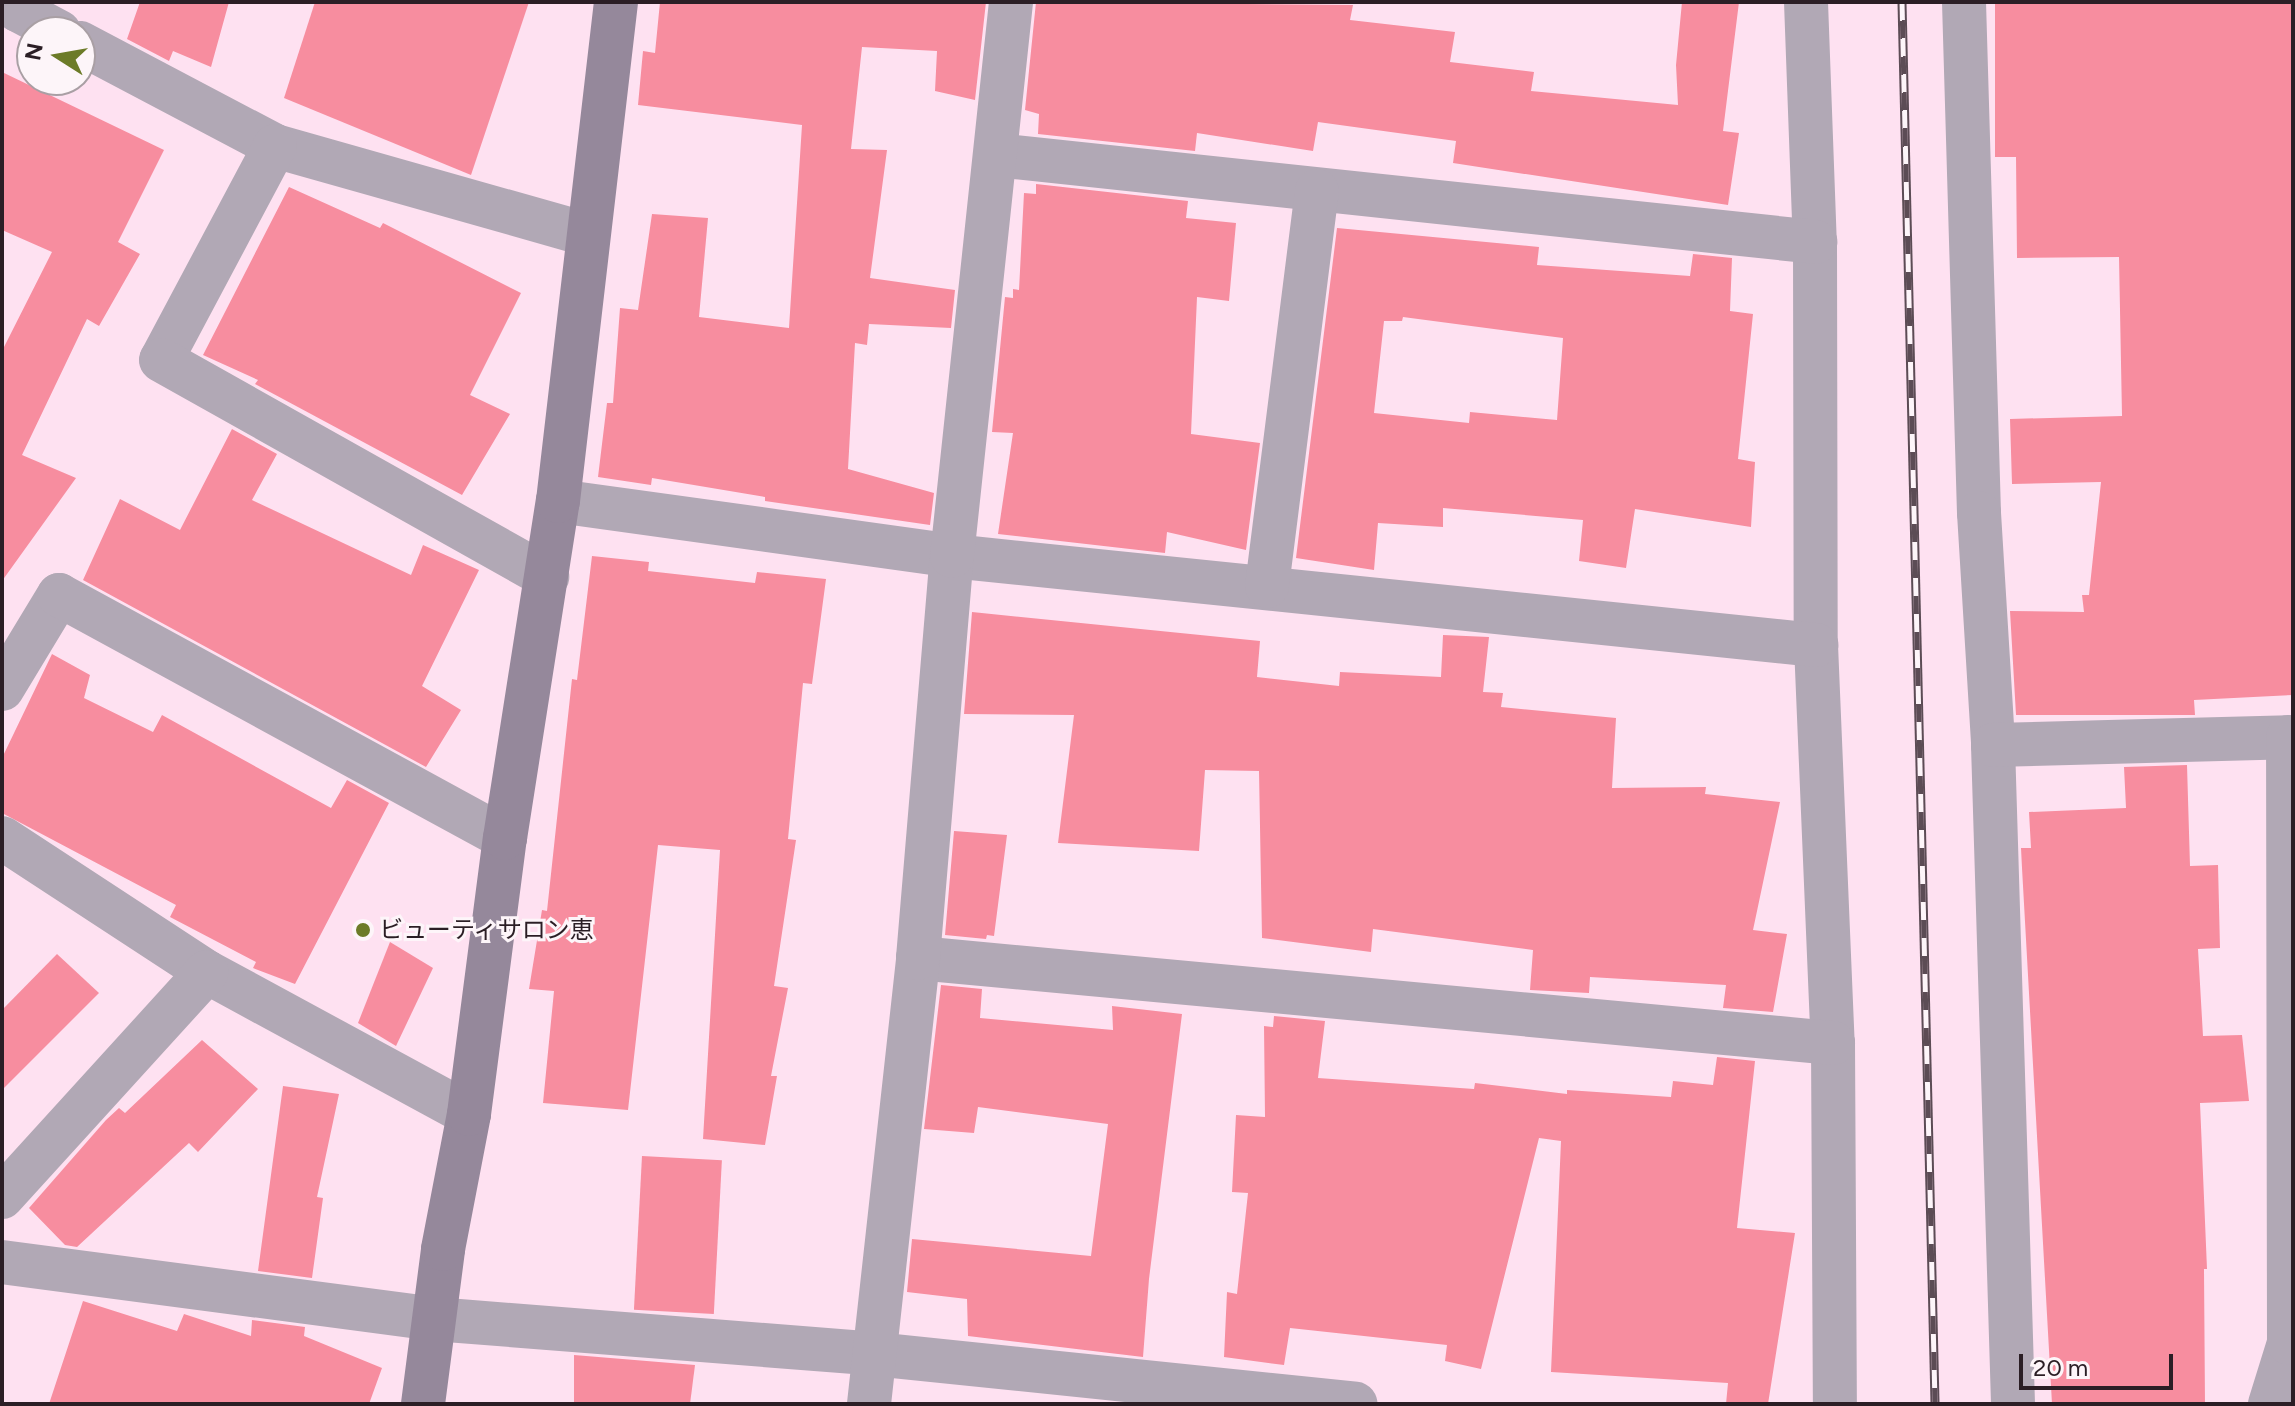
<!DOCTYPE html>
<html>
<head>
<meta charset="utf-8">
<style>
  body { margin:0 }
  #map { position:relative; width:2295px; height:1406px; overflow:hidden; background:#fee1f1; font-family:Figtree,"Noto Sans JP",sans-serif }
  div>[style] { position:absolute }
  .building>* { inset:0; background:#f78d9f; transform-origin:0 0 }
  .street>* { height:44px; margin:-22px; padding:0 22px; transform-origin:22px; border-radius:22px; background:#b1a8b5 }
  .secondary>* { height:44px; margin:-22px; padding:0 22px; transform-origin:22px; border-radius:22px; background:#95889b }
  .rail>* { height:9px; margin-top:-4.5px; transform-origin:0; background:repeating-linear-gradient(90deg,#fdf5f9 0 18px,#5c4c55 0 36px); box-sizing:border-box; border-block:2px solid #5c4c55 }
  .dots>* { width:22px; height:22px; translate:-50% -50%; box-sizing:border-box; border:4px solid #fdf5f9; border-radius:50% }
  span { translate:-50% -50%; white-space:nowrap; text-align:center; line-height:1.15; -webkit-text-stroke:6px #fdf5f9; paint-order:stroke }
  .poi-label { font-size:24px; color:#2b1e25 }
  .left { translate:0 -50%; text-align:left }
  .frame { position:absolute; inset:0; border:4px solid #2b1e25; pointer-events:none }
  .north { position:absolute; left:16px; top:16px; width:80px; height:80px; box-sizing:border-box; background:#fdf5f9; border:2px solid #a99fa4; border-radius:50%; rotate:281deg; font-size:22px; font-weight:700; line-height:32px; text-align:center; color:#2b1e25 }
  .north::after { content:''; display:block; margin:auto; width:28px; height:36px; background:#6c7b28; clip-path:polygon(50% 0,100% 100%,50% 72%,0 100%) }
  .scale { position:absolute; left:2019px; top:1354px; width:154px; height:36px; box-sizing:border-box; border:4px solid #2b1e25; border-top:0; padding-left:10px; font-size:24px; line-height:28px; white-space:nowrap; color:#2b1e25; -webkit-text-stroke:6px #fdf5f9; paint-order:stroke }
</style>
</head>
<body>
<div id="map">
  <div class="building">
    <div style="clip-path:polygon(140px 2px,229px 2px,211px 67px,173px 51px,169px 61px,127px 39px)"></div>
    <div style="clip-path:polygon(315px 2px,529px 2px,471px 175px,284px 98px)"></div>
    <div style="clip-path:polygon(660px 2px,986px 2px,975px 100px,935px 91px,937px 51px,862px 47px,851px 149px,887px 150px,870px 278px,955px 290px,951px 328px,869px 324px,867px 345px,855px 343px,848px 469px,934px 493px,930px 525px,765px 501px,765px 497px,652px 478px,651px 485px,598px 477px,607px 403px,613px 403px,620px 308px,638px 310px,652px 214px,708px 218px,699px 317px,789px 328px,802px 125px,638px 105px,643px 51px,655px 53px)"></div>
    <div style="clip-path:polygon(1036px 2px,1353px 5px,1350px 20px,1455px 32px,1450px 62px,1534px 72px,1531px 91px,1678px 105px,1676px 65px,1682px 2px,1739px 2px,1723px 131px,1739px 133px,1728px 205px,1453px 163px,1456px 141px,1318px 122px,1313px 151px,1197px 133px,1195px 151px,1038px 134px,1039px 114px,1025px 110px)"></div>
    <div style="clip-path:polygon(1995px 2px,2293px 2px,2293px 695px,2194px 700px,2195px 715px,2016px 715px,2010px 611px,2084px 612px,2082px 595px,2089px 595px,2101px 482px,2012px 484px,2010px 419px,2122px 416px,2119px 257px,2017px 258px,2016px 157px,1995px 157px)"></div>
    <div style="clip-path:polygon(2px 72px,164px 150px,118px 242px,140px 254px,99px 326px,87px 319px,22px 455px,76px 478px,2px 581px,2px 351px,52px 252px,2px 230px)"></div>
    <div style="clip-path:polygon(1036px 184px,1188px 201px,1186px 218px,1236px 223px,1229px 301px,1197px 297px,1191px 434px,1260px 443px,1246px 550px,1167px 532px,1165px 553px,998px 534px,1013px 433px,992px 432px,1005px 297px,1013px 298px,1013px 289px,1019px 290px,1024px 193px,1036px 194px)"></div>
    <div style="clip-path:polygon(289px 187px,380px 228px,383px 223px,521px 293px,470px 395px,510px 414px,462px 495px,255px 384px,258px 380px,203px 355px)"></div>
    <div style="clip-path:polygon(evenodd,1337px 228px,1539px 247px,1537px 265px,1690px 276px,1693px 254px,1732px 258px,1730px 311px,1753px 314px,1738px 459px,1755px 462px,1751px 527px,1635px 509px,1626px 568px,1579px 561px,1583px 520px,1443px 508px,1443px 527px,1378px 523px,1374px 570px,1296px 558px,1337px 228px,1403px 317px,1563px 338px,1557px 420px,1470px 412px,1469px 423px,1374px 413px,1384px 321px,1402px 321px,1403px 317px)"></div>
    <div style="clip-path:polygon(232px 429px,277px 454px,252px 500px,411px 575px,423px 545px,479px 570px,422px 686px,461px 710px,426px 767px,83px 580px,120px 499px,180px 530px)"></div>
    <div style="clip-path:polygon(592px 556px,649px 562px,648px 571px,755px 583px,757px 572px,826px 579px,812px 684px,803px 683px,788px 839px,796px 840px,774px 986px,788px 988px,771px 1076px,777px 1076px,765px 1145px,703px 1139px,720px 850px,658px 845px,628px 1110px,543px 1103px,554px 991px,529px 989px,542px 910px,547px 911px,572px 679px,577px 680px)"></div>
    <div style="clip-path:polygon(972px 612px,1260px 641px,1257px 677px,1339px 686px,1340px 672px,1441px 677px,1443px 635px,1489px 637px,1483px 692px,1503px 693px,1501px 707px,1616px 718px,1612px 788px,1706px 787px,1705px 794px,1780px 802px,1753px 930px,1787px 934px,1773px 1012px,1723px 1008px,1726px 985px,1590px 977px,1589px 993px,1530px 990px,1533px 950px,1373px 929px,1371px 952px,1262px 938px,1259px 771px,1205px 770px,1199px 851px,1058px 843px,1074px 715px,964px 714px)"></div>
    <div style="clip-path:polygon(52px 654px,90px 675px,84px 698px,153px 732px,162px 715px,331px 808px,347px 780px,389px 803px,295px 984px,253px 968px,256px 962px,170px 917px,176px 905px,2px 813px,2px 758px)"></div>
    <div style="clip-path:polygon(2187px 765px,2190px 866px,2218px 865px,2220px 948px,2198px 949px,2203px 1036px,2242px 1035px,2249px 1101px,2200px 1103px,2207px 1269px,2204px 1269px,2205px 1404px,2052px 1404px,2022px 868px,2021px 848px,2031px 848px,2029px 812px,2126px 808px,2124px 767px)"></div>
    <div style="clip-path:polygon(954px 831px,1007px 835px,994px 936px,987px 935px,986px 939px,945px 935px)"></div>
    <div style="clip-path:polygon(390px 942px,433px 968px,396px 1046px,358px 1023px)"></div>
    <div style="clip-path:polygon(57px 954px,99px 993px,2px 1090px,2px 1010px)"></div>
    <div style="clip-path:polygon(941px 985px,982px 989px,980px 1018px,1113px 1030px,1112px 1006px,1182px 1014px,1149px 1279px,1143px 1357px,968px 1336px,967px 1299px,907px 1292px,912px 1239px,1091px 1256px,1108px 1124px,978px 1107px,974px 1133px,924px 1129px)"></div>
    <div style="clip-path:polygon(1274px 1016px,1325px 1021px,1318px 1078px,1474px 1089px,1475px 1083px,1567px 1094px,1567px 1090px,1671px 1097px,1673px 1081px,1713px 1085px,1717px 1057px,1755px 1061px,1737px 1228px,1795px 1233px,1768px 1404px,1726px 1404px,1728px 1383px,1551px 1372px,1561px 1141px,1539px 1138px,1481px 1369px,1445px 1361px,1447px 1345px,1290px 1328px,1284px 1365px,1224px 1357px,1227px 1292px,1237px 1294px,1248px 1193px,1232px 1192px,1236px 1115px,1265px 1117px,1264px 1026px,1273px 1027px)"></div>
    <div style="clip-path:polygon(202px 1040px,258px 1089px,198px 1152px,189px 1143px,77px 1247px,65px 1245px,29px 1208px,106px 1120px,119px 1108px,125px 1113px)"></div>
    <div style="clip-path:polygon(283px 1086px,339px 1094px,317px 1197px,323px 1198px,312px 1278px,258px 1271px)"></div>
    <div style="left:642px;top:1156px;width:80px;height:154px;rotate:3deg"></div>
    <div style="clip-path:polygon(83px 1301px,177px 1331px,184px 1314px,251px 1336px,252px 1320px,305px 1327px,304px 1336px,382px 1368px,369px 1404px,49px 1404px)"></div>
    <div style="clip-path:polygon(574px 1355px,695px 1365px,690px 1404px,574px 1404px)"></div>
  </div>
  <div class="street">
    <div style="left:11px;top:2px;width:11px;rotate:49deg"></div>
    <div style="left:18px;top:10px;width:47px;rotate:28.2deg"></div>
    <div style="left:1806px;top:2px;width:240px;rotate:87.9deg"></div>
    <div style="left:1815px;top:242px;width:403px;rotate:89.9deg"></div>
    <div style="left:1816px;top:645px;width:398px;rotate:87.6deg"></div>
    <div style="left:1833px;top:1043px;width:361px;rotate:89.7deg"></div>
    <div style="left:1964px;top:2px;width:511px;rotate:88.32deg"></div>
    <div style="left:1979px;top:513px;width:232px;rotate:86.5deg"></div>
    <div style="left:1993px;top:745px;width:659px;rotate:88.26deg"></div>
    <div style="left:80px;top:43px;width:221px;rotate:27.8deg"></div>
    <div style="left:275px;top:146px;width:324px;rotate:15.8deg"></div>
    <div style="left:275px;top:146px;width:242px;rotate:118deg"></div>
    <div style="left:161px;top:360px;width:443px;rotate:29.3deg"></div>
    <div style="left:996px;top:155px;width:824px;rotate:6.06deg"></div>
    <div style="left:558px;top:501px;width:398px;rotate:7.9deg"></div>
    <div style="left:952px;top:556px;width:869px;rotate:5.88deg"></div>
    <div style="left:1267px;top:586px;width:398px;rotate:-82.8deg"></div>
    <div style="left:2px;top:689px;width:110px;rotate:-58.8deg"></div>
    <div style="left:59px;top:595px;width:508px;rotate:28.58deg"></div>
    <div style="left:1993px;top:745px;width:300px;rotate:-1.5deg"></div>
    <div style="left:2px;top:838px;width:245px;rotate:33.2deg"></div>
    <div style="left:207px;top:972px;width:298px;rotate:28.5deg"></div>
    <div style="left:918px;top:958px;width:919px;rotate:5.31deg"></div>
    <div style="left:2px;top:1197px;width:304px;rotate:-47.7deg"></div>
    <div style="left:2px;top:1262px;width:436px;rotate:7.5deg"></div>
    <div style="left:434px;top:1319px;width:441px;rotate:4.5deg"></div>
    <div style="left:874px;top:1354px;width:484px;rotate:5.9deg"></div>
    <div style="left:869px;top:1404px;width:449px;rotate:-83.7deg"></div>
    <div style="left:918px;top:958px;width:403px;rotate:-85.2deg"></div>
    <div style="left:952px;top:556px;width:557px;rotate:-83.92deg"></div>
    <div style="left:2270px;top:1404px;width:64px;rotate:-72.7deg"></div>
    <div style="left:2289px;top:1343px;width:606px;rotate:-90.09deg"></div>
  </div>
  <div class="secondary">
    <div style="left:423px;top:1404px;width:156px;rotate:-82.6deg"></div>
    <div style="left:443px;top:1249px;width:137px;rotate:-79.1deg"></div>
    <div style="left:469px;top:1114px;width:278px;rotate:-82.6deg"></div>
    <div style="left:505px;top:838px;width:341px;rotate:-81.1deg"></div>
    <div style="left:558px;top:501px;width:502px;rotate:-83.37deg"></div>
  </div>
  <div class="rail">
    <div style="left:1902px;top:2px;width:1402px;rotate:88.65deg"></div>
  </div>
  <div class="dots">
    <div style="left:363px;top:930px;background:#6c7b28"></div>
  </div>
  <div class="poi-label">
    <span class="left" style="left:379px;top:930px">ビューティサロン恵</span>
  </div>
  <div class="frame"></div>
  <div class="north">N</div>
  <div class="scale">20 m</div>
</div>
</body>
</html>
